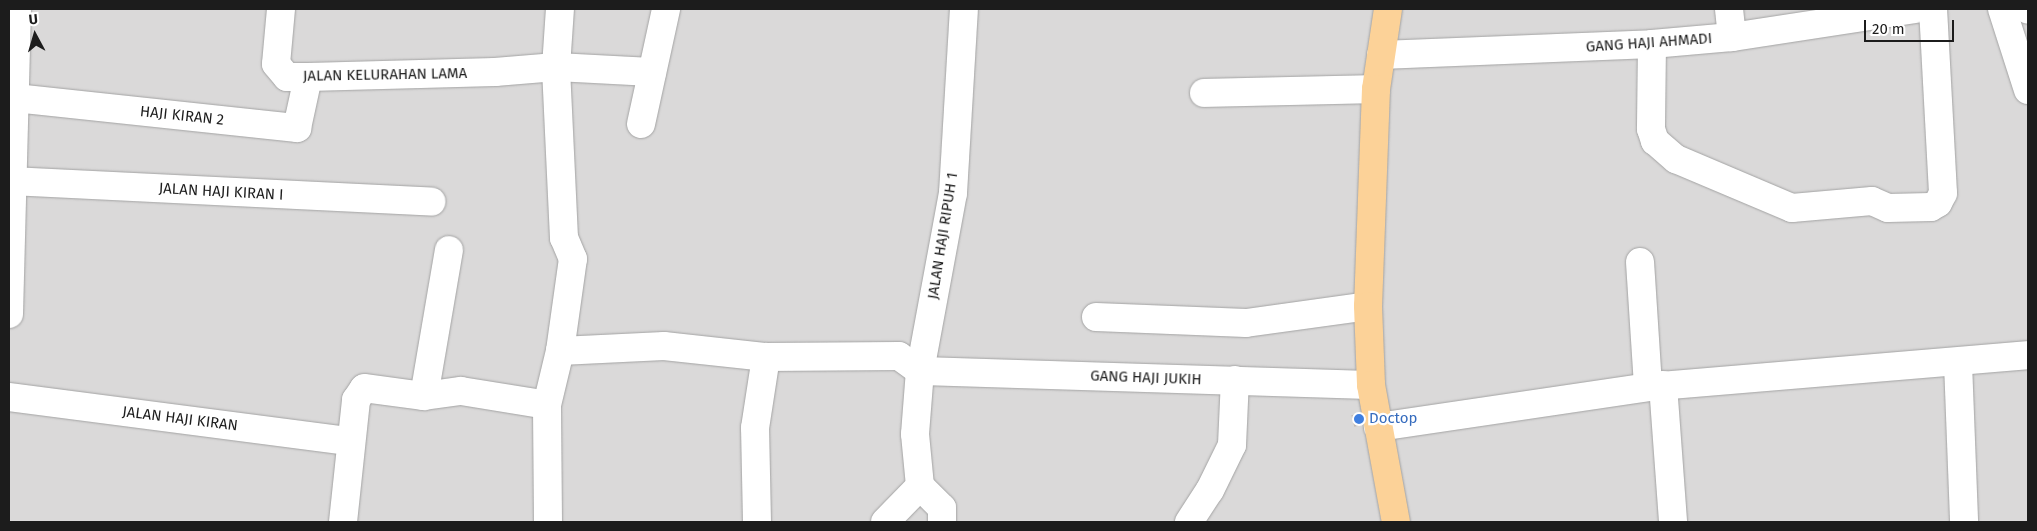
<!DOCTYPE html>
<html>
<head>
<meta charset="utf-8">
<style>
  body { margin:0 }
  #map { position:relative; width:2037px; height:531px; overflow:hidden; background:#eeeae1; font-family:"Fira Sans",sans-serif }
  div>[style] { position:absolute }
  .residential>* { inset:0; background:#dad9d9; transform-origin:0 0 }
  .building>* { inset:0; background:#c2b9b1; transform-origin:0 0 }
  .roads { filter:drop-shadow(0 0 1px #a3a3a3) drop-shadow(0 0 1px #a3a3a3) }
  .minor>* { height:28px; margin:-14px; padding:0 14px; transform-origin:14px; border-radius:14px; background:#fff }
  .major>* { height:28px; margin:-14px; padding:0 14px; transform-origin:14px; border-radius:14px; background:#fcd298 }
  .dots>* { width:14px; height:14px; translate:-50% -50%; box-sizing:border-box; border:2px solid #fff; border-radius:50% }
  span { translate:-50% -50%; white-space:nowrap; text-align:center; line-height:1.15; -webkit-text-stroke:4.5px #fff; paint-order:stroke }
  .street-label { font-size:15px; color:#1c1c1c }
  .shop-label { font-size:15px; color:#366cbe }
  .left { translate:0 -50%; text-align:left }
  .frame { position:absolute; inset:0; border:10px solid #1c1c1c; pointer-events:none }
  .north { position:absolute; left:10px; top:10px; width:50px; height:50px; -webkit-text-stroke:4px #fff; paint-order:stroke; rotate:354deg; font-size:14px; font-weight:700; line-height:20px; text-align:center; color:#1c1c1c }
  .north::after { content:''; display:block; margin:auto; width:18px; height:22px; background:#1c1c1c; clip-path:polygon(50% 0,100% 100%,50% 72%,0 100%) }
  .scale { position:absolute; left:1864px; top:20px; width:90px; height:22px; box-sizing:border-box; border:2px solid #1c1c1c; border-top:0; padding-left:6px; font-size:15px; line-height:18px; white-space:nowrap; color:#1c1c1c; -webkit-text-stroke:4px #fff; paint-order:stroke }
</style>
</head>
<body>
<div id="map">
  <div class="residential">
    <div style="left:9px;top:9px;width:2019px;height:513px"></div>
  </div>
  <div class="building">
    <div style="left:1364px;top:412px;width:12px;height:13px;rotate:76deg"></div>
  </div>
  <div class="roads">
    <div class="minor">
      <div style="left:281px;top:9px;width:55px;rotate:95.2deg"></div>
      <div style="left:276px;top:64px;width:17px;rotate:50deg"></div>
      <div style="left:287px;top:77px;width:21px"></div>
      <div style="left:308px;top:77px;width:187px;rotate:-1.5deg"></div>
      <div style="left:495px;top:72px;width:61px;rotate:-4.7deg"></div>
      <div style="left:556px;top:67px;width:58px;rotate:-86.1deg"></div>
      <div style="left:1729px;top:9px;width:28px;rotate:84deg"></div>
      <div style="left:2002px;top:9px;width:85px;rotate:72.2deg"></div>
      <div style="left:2027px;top:9px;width:1px;rotate:45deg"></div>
      <div style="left:1652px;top:44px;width:85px;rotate:90.7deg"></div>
      <div style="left:1651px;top:129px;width:13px;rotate:72deg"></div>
      <div style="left:1655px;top:141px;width:28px;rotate:41deg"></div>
      <div style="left:1676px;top:159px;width:126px;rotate:22.9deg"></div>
      <div style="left:1792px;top:208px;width:80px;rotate:-5deg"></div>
      <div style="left:1872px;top:201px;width:17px;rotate:24deg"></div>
      <div style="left:1888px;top:208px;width:43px;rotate:-1.3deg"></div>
      <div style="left:1931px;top:207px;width:8px;rotate:-30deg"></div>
      <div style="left:1938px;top:203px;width:11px;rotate:-63deg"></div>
      <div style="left:1943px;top:193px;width:184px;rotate:-93.1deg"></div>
      <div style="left:1381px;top:55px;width:271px;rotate:-2.3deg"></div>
      <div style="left:1652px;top:44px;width:80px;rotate:-5deg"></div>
      <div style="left:1732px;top:37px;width:185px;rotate:-8.7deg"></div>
      <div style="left:1204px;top:93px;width:172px;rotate:-1.3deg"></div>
      <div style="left:15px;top:98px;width:284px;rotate:6.1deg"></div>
      <div style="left:297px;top:128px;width:52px;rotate:-77.8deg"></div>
      <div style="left:641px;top:124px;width:118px;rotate:-77.7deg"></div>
      <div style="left:9px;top:181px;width:423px;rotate:2.8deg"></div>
      <div style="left:1640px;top:262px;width:125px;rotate:86.3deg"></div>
      <div style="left:9px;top:314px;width:305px;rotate:-88.5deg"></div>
      <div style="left:1096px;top:317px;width:150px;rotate:2.3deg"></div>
      <div style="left:1246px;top:323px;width:123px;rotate:-7.9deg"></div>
      <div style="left:560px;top:351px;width:93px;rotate:-82deg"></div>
      <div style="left:573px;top:259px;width:23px;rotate:-113deg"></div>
      <div style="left:564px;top:238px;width:171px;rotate:-92.7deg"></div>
      <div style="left:556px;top:67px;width:96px;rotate:3deg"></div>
      <div style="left:1958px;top:363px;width:159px;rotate:87.8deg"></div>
      <div style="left:920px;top:371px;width:451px;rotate:1.8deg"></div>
      <div style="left:1663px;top:385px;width:137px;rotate:85.8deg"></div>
      <div style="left:424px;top:396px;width:148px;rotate:-80.3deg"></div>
      <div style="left:9px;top:397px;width:344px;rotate:7.4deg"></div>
      <div style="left:1378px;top:427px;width:273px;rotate:-8.4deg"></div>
      <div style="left:1648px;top:387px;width:381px;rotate:-4.8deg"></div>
      <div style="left:343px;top:522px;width:123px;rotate:-83.9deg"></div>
      <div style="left:356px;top:400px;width:14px;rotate:-56deg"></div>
      <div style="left:364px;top:388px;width:61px;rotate:7.6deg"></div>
      <div style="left:424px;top:396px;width:37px;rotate:-8deg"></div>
      <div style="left:461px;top:391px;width:87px;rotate:9.2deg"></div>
      <div style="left:548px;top:522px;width:117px;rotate:-90.5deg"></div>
      <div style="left:547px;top:405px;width:56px;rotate:-76.5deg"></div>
      <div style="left:560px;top:351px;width:104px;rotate:-2.8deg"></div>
      <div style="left:664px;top:346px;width:103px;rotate:6.2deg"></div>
      <div style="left:766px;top:357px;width:133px;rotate:-0.4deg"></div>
      <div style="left:899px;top:356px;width:26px;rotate:36deg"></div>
      <div style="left:757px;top:522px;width:94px;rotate:-91.2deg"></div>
      <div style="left:755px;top:428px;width:72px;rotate:-81.2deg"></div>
      <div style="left:885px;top:522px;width:50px;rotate:-45.8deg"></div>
      <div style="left:942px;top:522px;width:14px;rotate:-90deg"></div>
      <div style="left:942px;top:508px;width:31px;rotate:-135deg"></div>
      <div style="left:920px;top:486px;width:52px;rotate:-95.5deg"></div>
      <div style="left:915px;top:434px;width:63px;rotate:-85.5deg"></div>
      <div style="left:920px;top:371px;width:181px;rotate:-79.5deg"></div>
      <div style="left:953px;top:193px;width:184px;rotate:-86.6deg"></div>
      <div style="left:1189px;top:522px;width:38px;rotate:-57deg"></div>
      <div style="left:1210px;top:490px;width:50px;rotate:-63.9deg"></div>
      <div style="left:1232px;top:445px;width:65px;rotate:-87.4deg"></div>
    </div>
    <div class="major">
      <div style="left:1388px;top:9px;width:81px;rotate:98.5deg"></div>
      <div style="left:1376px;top:89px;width:217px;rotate:92.1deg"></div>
      <div style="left:1368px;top:306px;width:79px;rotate:87.8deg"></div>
      <div style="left:1371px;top:385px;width:139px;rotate:79.7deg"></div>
    </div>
  </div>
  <div class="dots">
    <div style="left:1359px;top:419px;background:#3f7fe0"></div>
  </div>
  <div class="street-label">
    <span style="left:1649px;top:43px;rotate:-4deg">GANG HAJI AHMADI</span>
    <span style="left:385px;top:75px;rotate:-1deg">JALAN KELURAHAN LAMA</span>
    <span style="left:182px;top:116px;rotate:6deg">HAJI KIRAN 2</span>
    <span style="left:221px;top:192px;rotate:3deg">JALAN HAJI KIRAN I</span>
    <span style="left:943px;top:236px;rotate:-81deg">JALAN HAJI RIPUH 1</span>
    <span style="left:1146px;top:378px;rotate:2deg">GANG HAJI JUKIH</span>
    <span style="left:180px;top:419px;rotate:7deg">JALAN HAJI KIRAN</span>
  </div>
  <div class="shop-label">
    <span class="left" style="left:1369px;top:419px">Doctop</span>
  </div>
  <div class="frame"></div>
  <div class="north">U</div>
  <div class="scale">20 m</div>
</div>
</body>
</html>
